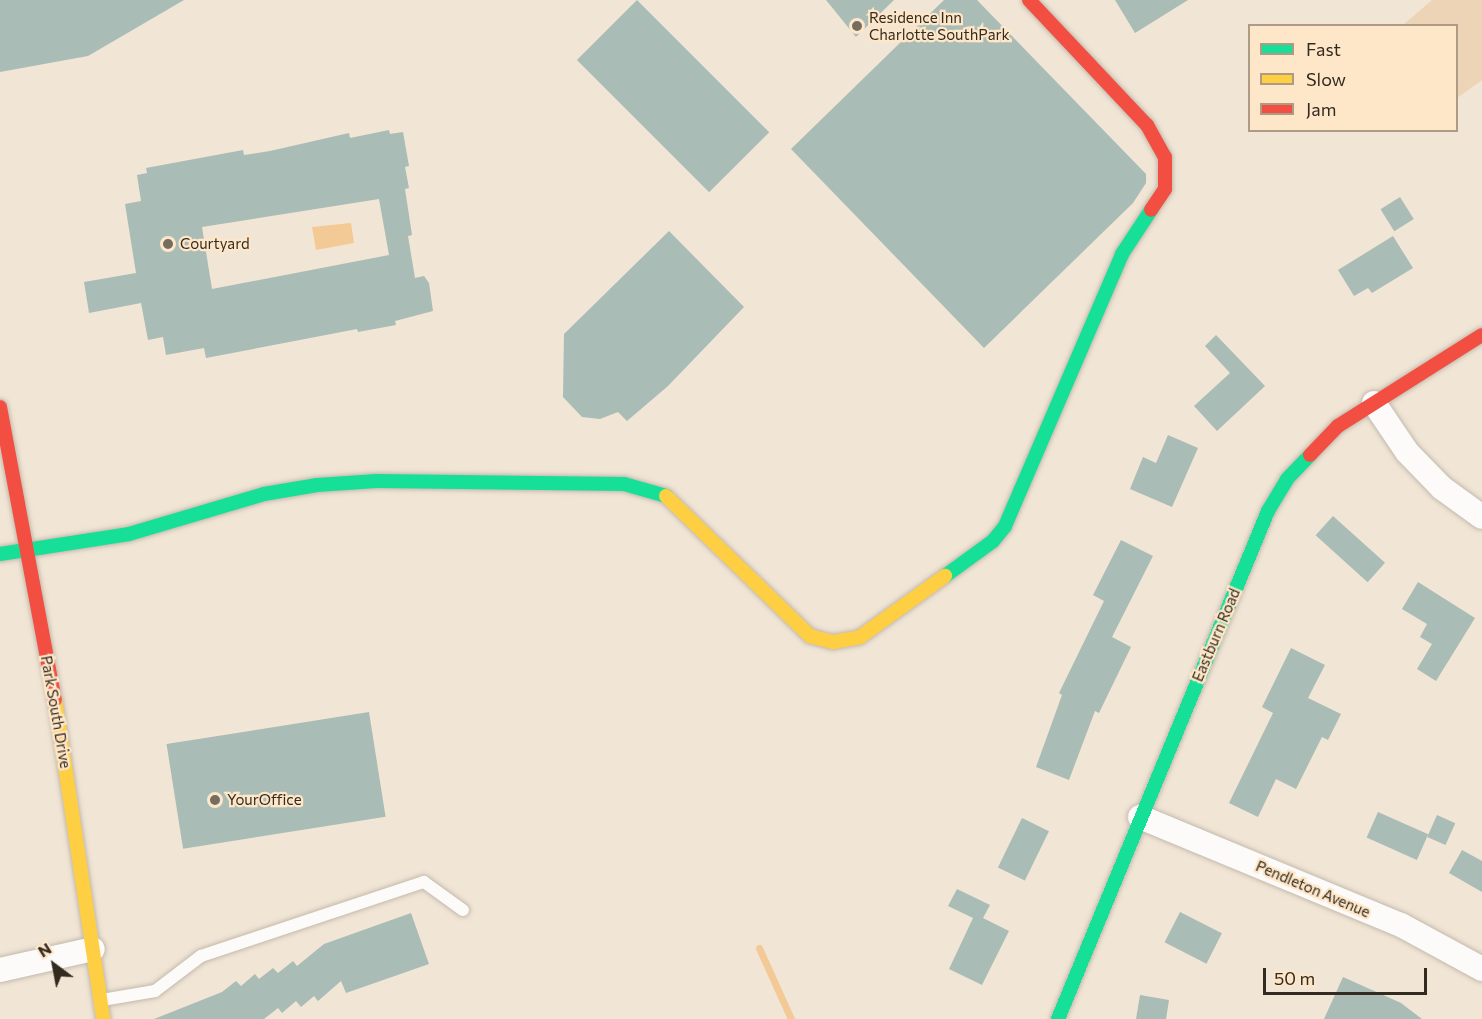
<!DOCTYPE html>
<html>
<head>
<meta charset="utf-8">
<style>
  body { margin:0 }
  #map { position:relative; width:1482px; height:1019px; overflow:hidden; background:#f1e5d5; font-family:Commissioner,sans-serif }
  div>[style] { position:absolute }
  .green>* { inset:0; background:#edd4b6 }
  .water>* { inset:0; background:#f3ca95 }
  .stream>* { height:7px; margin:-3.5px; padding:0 3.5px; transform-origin:3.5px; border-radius:3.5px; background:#f3ca95 }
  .building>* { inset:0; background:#aabcb6; transform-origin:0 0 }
  .roads { filter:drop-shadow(0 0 2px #c3baad) drop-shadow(0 0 2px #c3baad) }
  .lane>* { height:12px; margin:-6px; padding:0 6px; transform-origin:6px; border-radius:6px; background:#fdfbf9 }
  .street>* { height:24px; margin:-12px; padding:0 12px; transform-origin:12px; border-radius:12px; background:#fdfbf9 }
  .fast>* { height:14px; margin:-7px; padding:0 7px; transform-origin:7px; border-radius:7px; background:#16e098 }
  .slow>* { height:14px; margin:-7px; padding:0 7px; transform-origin:7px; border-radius:7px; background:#ffcf43 }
  .jam>* { height:14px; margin:-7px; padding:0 7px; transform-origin:7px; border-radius:7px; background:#f24e42 }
  .dots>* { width:16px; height:16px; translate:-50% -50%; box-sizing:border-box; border:3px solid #fee6c8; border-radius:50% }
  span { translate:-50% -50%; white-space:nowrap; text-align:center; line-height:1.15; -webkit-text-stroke:4.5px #fee6c8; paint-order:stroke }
  .poi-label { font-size:15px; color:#342b20 }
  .left { translate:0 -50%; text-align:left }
  .street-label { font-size:15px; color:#342b20 }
  .legend { position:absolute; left:1248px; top:24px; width:210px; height:108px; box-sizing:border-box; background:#fee6c8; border:2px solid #ad9b85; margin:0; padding:8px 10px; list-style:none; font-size:18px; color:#342b20 }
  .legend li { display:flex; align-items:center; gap:12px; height:30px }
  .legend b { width:30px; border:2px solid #ad9b85 }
  .north { position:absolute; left:24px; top:935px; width:60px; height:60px; -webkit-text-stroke:4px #fee6c8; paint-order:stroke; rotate:328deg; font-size:16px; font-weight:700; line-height:24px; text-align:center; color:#342b20 }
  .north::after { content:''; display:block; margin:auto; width:21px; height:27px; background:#342b20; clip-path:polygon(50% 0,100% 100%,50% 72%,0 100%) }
  .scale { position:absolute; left:1263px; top:968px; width:164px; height:27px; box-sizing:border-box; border:3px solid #342b20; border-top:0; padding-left:8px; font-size:18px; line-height:21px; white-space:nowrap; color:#342b20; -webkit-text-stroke:4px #fee6c8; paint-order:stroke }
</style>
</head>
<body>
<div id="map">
  <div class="green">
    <div style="clip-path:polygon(1432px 0,1482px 0,1482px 80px,1457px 98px,1456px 26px,1403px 25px)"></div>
  </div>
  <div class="water">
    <div style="clip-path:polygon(351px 223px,354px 243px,316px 250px,312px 227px)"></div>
  </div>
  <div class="stream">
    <div style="left:759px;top:948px;width:78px;rotate:65.7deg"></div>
  </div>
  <div class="building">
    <div style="clip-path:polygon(0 0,184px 0,88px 56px,0 72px)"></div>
    <div style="left:637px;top:0;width:187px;height:85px;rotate:45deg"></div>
    <div style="clip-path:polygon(826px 0,894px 0,856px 37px)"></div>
    <div style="clip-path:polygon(944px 0,977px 0,1146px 174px,1146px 183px,1133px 203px,984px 348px,791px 149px)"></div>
    <div style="clip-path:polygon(1115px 0,1188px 0,1135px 33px)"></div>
    <div style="clip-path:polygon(evenodd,389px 130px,390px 134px,403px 132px,409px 166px,405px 167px,409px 188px,405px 189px,412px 235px,408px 236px,415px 278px,424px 276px,429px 283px,433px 311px,395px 321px,396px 325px,358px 332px,357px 329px,206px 358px,204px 348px,166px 355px,163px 337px,148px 340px,141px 303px,89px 313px,84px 282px,136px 273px,125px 204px,141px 201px,137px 175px,147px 173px,146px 168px,243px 150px,244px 155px,270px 151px,349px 133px,350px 138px,389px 130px,379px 199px,389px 255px,212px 289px,202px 227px,379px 199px)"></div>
    <div style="left:1400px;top:197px;width:26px;height:23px;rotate:58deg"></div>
    <div style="clip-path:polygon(669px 231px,744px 307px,668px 386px,627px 421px,618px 412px,600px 419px,582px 417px,563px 397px,564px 334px)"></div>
    <div style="clip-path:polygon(1393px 236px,1413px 268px,1372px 293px,1368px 288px,1354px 296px,1338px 270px)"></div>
    <div style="clip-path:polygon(1216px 335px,1265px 386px,1217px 431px,1194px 406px,1230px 373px,1205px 346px)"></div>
    <div style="clip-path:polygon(1168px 435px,1198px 448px,1172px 507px,1130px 489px,1143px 457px,1156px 463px)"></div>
    <div style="left:1333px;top:516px;width:70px;height:26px;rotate:42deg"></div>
    <div style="clip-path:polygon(1121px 540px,1153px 556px,1112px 637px,1131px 647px,1099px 713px,1095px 711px,1069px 780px,1036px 767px,1062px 695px,1059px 693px,1104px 601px,1093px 595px)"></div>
    <div style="clip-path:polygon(1418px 582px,1475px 618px,1436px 681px,1417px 669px,1432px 644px,1420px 637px,1427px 624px,1402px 609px)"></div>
    <div style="clip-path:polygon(1291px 648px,1325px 665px,1308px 698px,1341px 714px,1328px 740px,1322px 737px,1296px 789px,1276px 779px,1258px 817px,1229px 803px,1273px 713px,1262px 707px)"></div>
    <div style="left:369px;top:712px;width:106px;height:205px;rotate:81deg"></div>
    <div style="left:1378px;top:812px;width:55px;height:28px;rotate:24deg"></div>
    <div style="left:1437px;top:815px;width:20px;height:24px;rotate:24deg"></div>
    <div style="left:1022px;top:818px;width:30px;height:55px;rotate:26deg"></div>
    <div style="clip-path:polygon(1462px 850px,1482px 861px,1482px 892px,1449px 873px)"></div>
    <div style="clip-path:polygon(957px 889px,990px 905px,983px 918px,1009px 931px,982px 985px,949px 969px,973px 918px,948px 906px)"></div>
    <div style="left:1180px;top:912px;width:47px;height:34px;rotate:27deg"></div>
    <div style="clip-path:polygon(411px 913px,429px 964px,346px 993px,341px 981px,318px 1001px,314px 996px,301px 1007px,296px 1001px,282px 1013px,278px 1008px,264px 1019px,154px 1019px,222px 992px,236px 981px,241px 986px,255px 974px,259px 979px,273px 968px,278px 973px,293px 961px,297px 966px,324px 944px)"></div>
    <div style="clip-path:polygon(1343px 977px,1401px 1003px,1422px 1019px,1324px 1019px)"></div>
    <div style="clip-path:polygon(1140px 995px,1169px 1000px,1166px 1019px,1136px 1019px)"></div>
  </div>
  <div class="roads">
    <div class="lane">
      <div style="left:102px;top:1000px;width:54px;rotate:-9.6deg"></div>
      <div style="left:155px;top:991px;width:58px;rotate:-37.3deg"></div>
      <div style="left:201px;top:956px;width:235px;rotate:-18.4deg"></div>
      <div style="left:424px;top:882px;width:48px;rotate:35.7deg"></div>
    </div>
    <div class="street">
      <div style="left:1374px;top:403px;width:59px;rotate:56deg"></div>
      <div style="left:1407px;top:452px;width:50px;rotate:45.8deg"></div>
      <div style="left:1442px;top:488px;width:49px;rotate:35.9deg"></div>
      <div style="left:1140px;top:817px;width:282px;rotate:22.5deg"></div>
      <div style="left:1401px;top:925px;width:92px;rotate:28.5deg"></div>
      <div style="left:0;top:970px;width:95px;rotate:-12.7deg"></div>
    </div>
    <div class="fast">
      <div style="left:0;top:554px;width:131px;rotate:-8.8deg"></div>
      <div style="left:129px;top:534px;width:141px;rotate:-16.5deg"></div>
      <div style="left:264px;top:494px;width:54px;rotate:-9.6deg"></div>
      <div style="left:317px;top:485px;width:60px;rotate:-3.8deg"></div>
      <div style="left:377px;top:481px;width:247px;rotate:0.7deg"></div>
      <div style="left:624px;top:484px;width:44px;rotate:15.9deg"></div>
      <div style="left:945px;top:576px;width:59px;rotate:-36.1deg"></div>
      <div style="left:993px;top:541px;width:19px;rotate:-51deg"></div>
      <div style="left:1005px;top:526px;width:296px;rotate:-66.7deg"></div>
      <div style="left:1122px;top:254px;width:53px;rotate:-56.6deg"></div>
      <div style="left:1058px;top:1019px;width:550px;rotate:-67.54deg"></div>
      <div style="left:1268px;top:511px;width:37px;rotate:-59deg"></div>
      <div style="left:1287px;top:479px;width:33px;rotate:-46deg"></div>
    </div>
    <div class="slow">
      <div style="left:666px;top:496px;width:201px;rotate:44.2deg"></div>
      <div style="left:810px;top:636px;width:24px;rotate:15deg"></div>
      <div style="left:833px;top:642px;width:27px;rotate:-10deg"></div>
      <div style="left:860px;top:637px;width:105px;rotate:-35.7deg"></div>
      <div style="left:55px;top:700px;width:323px;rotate:81.4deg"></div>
    </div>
    <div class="jam">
      <div style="left:1029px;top:0;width:172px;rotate:46.7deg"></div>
      <div style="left:1147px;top:125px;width:37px;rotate:61deg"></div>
      <div style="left:1165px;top:157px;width:32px;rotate:90deg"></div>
      <div style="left:1165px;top:189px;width:25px;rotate:124deg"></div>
      <div style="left:0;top:407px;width:298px;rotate:79.4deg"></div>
      <div style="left:1310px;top:455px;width:40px;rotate:-46deg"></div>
      <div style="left:1338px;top:426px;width:170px;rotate:-32.3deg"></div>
    </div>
  </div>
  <div class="dots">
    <div style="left:857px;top:26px;background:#766c5f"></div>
    <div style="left:168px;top:244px;background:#766c5f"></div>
    <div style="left:215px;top:800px;background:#766c5f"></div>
  </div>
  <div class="poi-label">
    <span class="left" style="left:869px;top:26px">Residence Inn<br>Charlotte SouthPark</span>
    <span class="left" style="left:180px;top:244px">Courtyard</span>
    <span class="left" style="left:227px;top:800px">YourOffice</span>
  </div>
  <div class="street-label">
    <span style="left:1216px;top:635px;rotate:-67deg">Eastburn Road</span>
    <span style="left:56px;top:712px;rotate:80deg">Park South Drive</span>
    <span style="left:1313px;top:889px;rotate:23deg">Pendleton Avenue</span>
  </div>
  <ul class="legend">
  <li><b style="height:8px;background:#16e098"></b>Fast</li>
  <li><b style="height:8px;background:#ffcf43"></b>Slow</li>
  <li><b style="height:8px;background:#f24e42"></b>Jam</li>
  </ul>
  <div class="north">N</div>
  <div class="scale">50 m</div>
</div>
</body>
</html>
